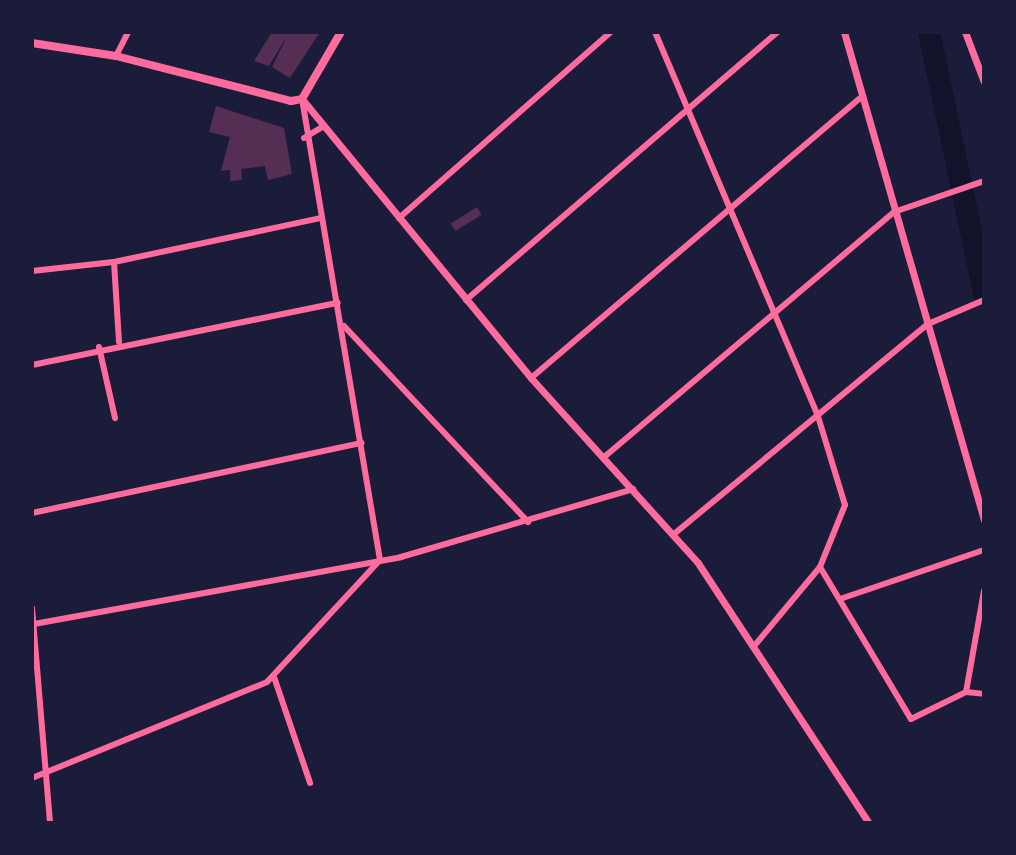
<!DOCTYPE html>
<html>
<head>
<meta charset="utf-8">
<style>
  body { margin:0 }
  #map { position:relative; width:1016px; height:855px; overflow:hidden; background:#1b1b3a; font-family:Spectral,serif }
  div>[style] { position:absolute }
  .river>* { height:22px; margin:-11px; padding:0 11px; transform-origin:11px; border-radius:11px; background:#12122b }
  .building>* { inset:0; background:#542f53; transform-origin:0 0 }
  .minor>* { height:6px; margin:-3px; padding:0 3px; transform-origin:3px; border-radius:3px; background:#ff6b9d }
  .tertiary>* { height:7px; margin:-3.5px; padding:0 3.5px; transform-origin:3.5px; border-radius:3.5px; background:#ff6b9d }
  .secondary>* { height:8px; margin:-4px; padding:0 4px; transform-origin:4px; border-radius:4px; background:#ff6b9d }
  span { translate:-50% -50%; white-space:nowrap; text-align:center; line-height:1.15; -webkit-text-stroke:7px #1b1b3a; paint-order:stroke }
  .frame { position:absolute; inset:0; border:34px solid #1b1b3a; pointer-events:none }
</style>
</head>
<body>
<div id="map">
  <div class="river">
    <div style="left:929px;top:32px;width:266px;rotate:78.1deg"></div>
  </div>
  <div class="building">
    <div style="clip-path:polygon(272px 32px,320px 32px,290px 78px,272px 67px,287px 36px,269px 66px,254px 61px)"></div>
    <div style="clip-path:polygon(216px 106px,284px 128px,292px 174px,268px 180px,265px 166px,241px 169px,242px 180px,230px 181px,230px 170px,221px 171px,230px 137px,209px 132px)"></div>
    <div style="left:477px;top:207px;width:9px;height:31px;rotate:58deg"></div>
  </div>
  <div class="minor">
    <div style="left:655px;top:32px;width:414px;rotate:67deg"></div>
    <div style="left:817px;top:413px;width:96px;rotate:73.1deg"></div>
    <div style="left:845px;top:505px;width:67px;rotate:112deg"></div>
    <div style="left:820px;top:567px;width:102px;rotate:129.8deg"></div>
    <div style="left:116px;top:56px;width:27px;rotate:-63deg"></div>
    <div style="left:304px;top:138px;width:23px;rotate:-31deg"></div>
    <div style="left:399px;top:218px;width:282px;rotate:-41.3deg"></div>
    <div style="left:114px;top:262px;width:80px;rotate:86.4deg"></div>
    <div style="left:32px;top:271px;width:82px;rotate:-6.3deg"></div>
    <div style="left:114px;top:262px;width:212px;rotate:-12deg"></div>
    <div style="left:466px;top:300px;width:411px;rotate:-40.7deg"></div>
    <div style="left:344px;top:326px;width:269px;rotate:46.8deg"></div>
    <div style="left:99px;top:347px;width:73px;rotate:77.3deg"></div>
    <div style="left:32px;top:365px;width:312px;rotate:-11.5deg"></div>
    <div style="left:531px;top:378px;width:431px;rotate:-40.4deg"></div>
    <div style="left:603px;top:458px;width:381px;rotate:-40.2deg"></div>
    <div style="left:894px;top:212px;width:95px;rotate:-19deg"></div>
    <div style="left:32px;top:513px;width:337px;rotate:-12deg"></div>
    <div style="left:674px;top:534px;width:330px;rotate:-39.6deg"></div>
    <div style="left:928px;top:324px;width:61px;rotate:-23.2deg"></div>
    <div style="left:820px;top:567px;width:177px;rotate:59.1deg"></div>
    <div style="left:911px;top:719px;width:61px;rotate:-26.1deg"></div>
    <div style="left:966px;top:692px;width:18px;rotate:6deg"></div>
    <div style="left:840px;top:599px;width:152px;rotate:-18.8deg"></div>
    <div style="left:32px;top:608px;width:216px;rotate:85.2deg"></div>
    <div style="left:34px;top:624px;width:373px;rotate:-10.3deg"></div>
    <div style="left:401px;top:557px;width:242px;rotate:-16.3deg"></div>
    <div style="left:274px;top:677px;width:112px;rotate:71.2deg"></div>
    <div style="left:966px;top:692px;width:103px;rotate:-79.9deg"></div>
    <div style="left:32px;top:778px;width:254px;rotate:-22.2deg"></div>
    <div style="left:267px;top:682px;width:166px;rotate:-47.2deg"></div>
    <div style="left:380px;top:560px;width:468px;rotate:-99.6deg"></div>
  </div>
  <div class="tertiary">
    <div style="left:844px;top:32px;width:508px;rotate:73.99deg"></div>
    <div style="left:965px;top:32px;width:53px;rotate:69.2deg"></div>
    <div style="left:302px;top:99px;width:361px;rotate:50.6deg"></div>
    <div style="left:531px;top:378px;width:249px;rotate:47.9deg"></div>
    <div style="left:698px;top:563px;width:311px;rotate:56.7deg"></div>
  </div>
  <div class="secondary">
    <div style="left:32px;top:43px;width:85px;rotate:8.8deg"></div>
    <div style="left:116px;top:56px;width:181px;rotate:14.4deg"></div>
    <div style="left:291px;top:101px;width:11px;rotate:-10deg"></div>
    <div style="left:302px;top:99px;width:78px;rotate:-59.8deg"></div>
  </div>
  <div class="frame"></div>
</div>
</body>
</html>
